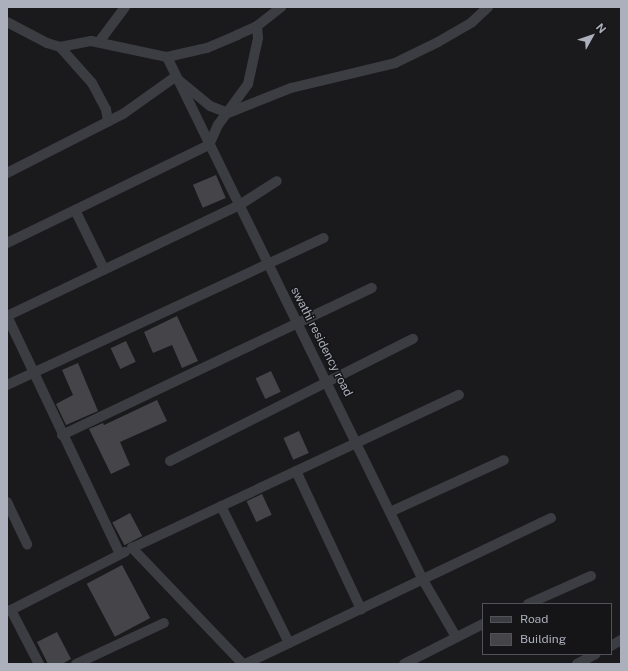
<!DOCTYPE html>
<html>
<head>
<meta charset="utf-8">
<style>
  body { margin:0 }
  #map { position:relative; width:628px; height:671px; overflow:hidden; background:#1a1a1c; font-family:"Public Sans",sans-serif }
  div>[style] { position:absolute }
  .building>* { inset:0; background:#444449; transform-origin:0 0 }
  .street>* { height:10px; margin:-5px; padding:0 5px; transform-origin:5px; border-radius:5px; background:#3c3d43 }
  span { translate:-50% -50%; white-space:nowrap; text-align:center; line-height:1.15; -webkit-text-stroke:3px #151517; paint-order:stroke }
  .street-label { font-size:12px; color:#acafbc }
  .frame { position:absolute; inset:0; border:8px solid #acafbc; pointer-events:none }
  .legend { position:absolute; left:482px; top:603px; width:130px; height:52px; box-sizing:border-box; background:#151517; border:1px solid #515359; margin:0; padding:5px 7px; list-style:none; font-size:12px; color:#acafbc }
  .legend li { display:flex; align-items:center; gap:8px; height:20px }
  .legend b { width:20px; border:1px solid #515359 }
  .north { position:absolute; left:572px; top:16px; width:40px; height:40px; -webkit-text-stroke:3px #151517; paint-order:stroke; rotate:50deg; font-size:11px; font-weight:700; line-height:16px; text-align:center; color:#acafbc }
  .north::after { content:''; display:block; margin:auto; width:14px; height:18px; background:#acafbc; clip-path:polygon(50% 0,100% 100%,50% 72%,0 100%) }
</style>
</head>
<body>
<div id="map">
  <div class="building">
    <div style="left:216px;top:175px;width:25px;height:25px;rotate:67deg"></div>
    <div style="clip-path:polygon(177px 316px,198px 361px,182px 368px,172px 345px,153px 353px,144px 332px)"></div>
    <div style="left:126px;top:341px;width:23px;height:17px;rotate:65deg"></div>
    <div style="clip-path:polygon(78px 363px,98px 411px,66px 425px,56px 404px,73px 395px,62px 370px)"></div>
    <div style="left:271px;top:371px;width:23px;height:17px;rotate:65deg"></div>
    <div style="clip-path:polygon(157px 400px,167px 421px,120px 442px,130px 465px,111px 474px,89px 429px,103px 423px,104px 425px)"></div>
    <div style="left:299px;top:431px;width:24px;height:17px;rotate:66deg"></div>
    <div style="left:262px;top:494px;width:23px;height:17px;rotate:65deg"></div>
    <div style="left:130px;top:513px;width:26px;height:20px;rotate:62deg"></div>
    <div style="left:122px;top:565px;width:60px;height:40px;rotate:62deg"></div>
    <div style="clip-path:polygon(57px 632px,71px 659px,62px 664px,48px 664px,37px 642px)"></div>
  </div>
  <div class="street">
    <div style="left:7px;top:22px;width:45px;rotate:27.7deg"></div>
    <div style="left:47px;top:43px;width:14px;rotate:17deg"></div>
    <div style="left:60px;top:47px;width:32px;rotate:-11deg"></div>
    <div style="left:91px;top:41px;width:78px;rotate:11.9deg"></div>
    <div style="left:167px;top:57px;width:41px;rotate:-12.7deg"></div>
    <div style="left:207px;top:48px;width:33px;rotate:-23deg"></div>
    <div style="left:237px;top:35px;width:22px;rotate:-24deg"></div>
    <div style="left:257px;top:26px;width:31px;rotate:-38deg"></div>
    <div style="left:99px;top:42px;width:44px;rotate:-53.4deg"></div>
    <div style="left:60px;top:47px;width:48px;rotate:48.4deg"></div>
    <div style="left:92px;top:83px;width:30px;rotate:62deg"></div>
    <div style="left:106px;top:109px;width:13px;rotate:81deg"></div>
    <div style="left:167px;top:57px;width:582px;rotate:63.92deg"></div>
    <div style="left:423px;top:580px;width:66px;rotate:59.9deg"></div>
    <div style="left:7px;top:173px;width:130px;rotate:-27deg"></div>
    <div style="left:123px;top:114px;width:64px;rotate:-35.4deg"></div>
    <div style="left:175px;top:77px;width:45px;rotate:39.6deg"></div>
    <div style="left:210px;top:106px;width:19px;rotate:21deg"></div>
    <div style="left:228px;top:113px;width:68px;rotate:-21.6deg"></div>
    <div style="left:291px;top:88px;width:107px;rotate:-13.5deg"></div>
    <div style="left:395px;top:63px;width:48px;rotate:-26deg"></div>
    <div style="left:438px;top:42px;width:39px;rotate:-30deg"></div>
    <div style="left:472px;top:22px;width:22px;rotate:-43deg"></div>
    <div style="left:75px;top:210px;width:66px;rotate:63.8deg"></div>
    <div style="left:7px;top:243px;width:225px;rotate:-25.9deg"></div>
    <div style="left:209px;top:145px;width:22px;rotate:-66deg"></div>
    <div style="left:218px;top:125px;width:51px;rotate:-53.8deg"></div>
    <div style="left:248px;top:84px;width:47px;rotate:-77.7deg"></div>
    <div style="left:258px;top:38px;width:12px;rotate:-95deg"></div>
    <div style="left:7px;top:316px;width:256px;rotate:-25.5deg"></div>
    <div style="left:238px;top:206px;width:46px;rotate:-32.7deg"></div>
    <div style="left:7px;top:316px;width:263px;rotate:64.6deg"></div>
    <div style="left:7px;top:385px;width:349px;rotate:-24.9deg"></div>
    <div style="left:62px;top:435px;width:343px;rotate:-25.4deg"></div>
    <div style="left:170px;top:461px;width:272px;rotate:-26.7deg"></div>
    <div style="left:296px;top:471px;width:153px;rotate:64.8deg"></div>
    <div style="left:7px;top:502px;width:47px;rotate:64.5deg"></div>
    <div style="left:221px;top:506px;width:153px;rotate:63.6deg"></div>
    <div style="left:390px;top:512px;width:125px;rotate:-24.5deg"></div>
    <div style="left:528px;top:604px;width:69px;rotate:-24deg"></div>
    <div style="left:11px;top:610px;width:128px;rotate:-27deg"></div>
    <div style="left:7px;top:611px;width:4px;rotate:-14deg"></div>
    <div style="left:11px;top:610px;width:61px;rotate:62.6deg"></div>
    <div style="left:611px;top:646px;width:12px;rotate:-31deg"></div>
    <div style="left:76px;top:664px;width:97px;rotate:-25deg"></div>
    <div style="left:243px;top:664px;width:161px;rotate:-133.7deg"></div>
    <div style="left:132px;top:548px;width:361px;rotate:-25.1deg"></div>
    <div style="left:245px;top:664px;width:339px;rotate:-25.5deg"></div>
    <div style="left:404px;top:664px;width:89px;rotate:-26.9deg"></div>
    <div style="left:577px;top:664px;width:21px;rotate:-28deg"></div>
  </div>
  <div class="street-label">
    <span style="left:321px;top:342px;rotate:63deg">swathi residency road</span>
  </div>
  <div class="frame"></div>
  <ul class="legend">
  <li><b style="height:5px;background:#3c3d43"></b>Road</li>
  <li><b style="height:11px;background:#444449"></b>Building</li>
  </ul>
  <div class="north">N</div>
</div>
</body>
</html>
